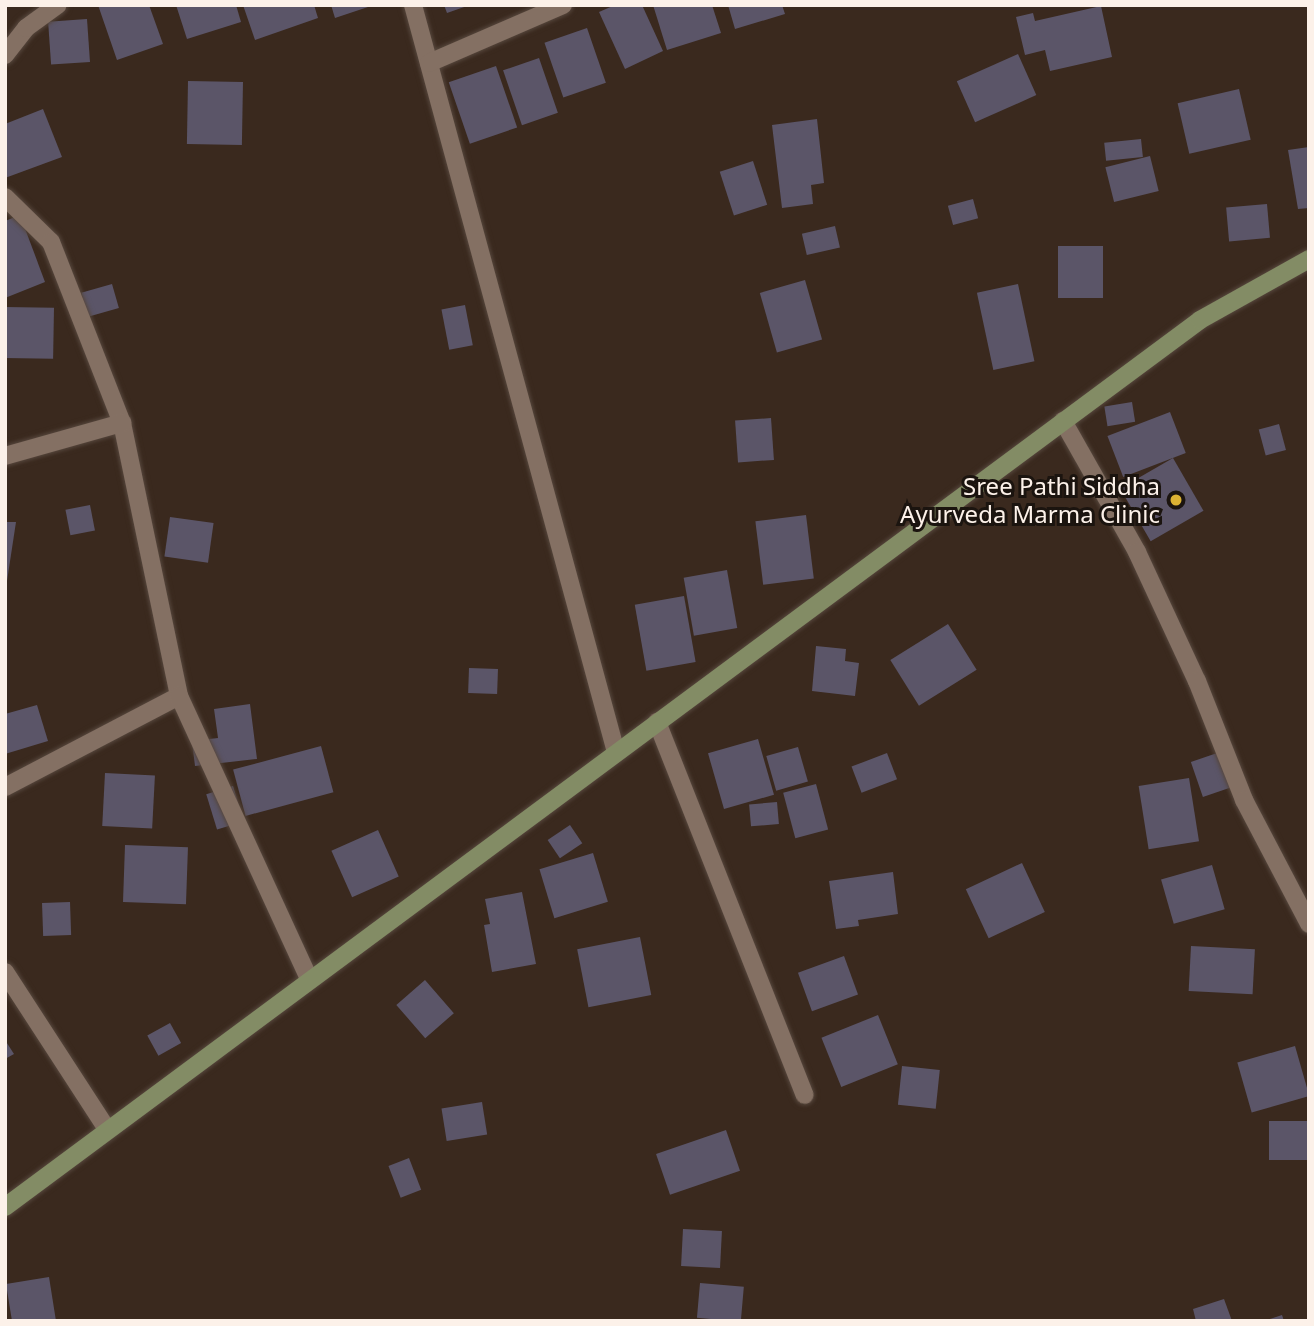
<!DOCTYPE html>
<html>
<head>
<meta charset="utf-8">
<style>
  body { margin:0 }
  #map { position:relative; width:1314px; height:1326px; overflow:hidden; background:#3a291e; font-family:"Noto Sans",sans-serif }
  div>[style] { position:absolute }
  .building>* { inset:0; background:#5b5568; transform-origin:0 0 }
  .roads { filter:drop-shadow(0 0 2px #56473d) drop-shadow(0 0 2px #56473d) }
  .minor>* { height:18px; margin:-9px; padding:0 9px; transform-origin:9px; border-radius:9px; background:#847063 }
  .secondary>* { height:18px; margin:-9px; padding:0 9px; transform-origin:9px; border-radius:9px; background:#838c65 }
  .dots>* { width:19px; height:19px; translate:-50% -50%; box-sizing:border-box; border:4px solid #1b140f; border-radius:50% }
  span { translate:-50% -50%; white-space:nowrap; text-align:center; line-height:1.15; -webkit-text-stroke:6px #1b140f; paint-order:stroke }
  .poi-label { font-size:24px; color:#fcf1e9 }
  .right { translate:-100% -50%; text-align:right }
  .frame { position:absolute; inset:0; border:7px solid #fcf1e9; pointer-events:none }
</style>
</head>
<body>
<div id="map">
  <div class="building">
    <div style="clip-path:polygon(98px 5px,149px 5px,163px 44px,117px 60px)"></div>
    <div style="clip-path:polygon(176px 5px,236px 5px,241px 22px,187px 39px)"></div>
    <div style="clip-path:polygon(243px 5px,314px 5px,318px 18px,255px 40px)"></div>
    <div style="clip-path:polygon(331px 5px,370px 5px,371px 6px,335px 18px)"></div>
    <div style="clip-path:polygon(444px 5px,467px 5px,467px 6px,447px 13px)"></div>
    <div style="clip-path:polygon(615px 5px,642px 5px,663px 51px,625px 69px,599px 12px)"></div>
    <div style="clip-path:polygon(653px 5px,712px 5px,721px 33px,667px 50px)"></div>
    <div style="clip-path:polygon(728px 5px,782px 5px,785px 14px,735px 29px)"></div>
    <div style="clip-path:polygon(1101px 6px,1112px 57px,1050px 71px,1045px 50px,1025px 55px,1016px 17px,1033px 13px,1035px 21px)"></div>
    <div style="left:87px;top:19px;width:43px;height:39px;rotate:86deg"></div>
    <div style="left:587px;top:28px;width:58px;height:45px;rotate:71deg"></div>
    <div style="left:1018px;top:54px;width:45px;height:67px;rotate:66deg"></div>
    <div style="left:539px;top:58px;width:58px;height:38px;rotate:71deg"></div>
    <div style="left:496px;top:66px;width:65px;height:50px;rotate:71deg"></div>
    <div style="left:188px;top:81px;width:55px;height:63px;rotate:1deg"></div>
    <div style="left:1239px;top:89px;width:52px;height:63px;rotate:77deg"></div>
    <div style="clip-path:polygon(43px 109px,62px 157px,5px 178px,5px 124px)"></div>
    <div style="clip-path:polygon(817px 119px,824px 183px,811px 185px,813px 204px,782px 208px,772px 125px)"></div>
    <div style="left:1141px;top:139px;width:18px;height:37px;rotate:84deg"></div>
    <div style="clip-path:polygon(1309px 147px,1309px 208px,1298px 209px,1288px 150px)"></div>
    <div style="left:1150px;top:156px;width:36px;height:46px;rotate:76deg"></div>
    <div style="left:753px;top:161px;width:46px;height:35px;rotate:72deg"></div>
    <div style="left:973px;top:199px;width:20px;height:26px;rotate:75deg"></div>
    <div style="left:1267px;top:204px;width:34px;height:41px;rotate:85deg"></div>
    <div style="clip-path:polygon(20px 215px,45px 282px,5px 298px,5px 221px)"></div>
    <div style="left:835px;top:226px;width:22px;height:34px;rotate:77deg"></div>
    <div style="left:1058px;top:246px;width:45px;height:52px"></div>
    <div style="left:805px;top:280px;width:62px;height:47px;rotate:74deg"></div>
    <div style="left:112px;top:284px;width:25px;height:32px;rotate:74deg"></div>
    <div style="left:1018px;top:284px;width:79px;height:42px;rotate:78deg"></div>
    <div style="left:465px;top:305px;width:41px;height:24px;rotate:79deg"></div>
    <div style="left:5px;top:307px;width:49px;height:51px;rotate:1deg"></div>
    <div style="left:1132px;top:402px;width:20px;height:28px;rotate:81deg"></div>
    <div style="left:1170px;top:412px;width:44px;height:67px;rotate:69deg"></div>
    <div style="left:771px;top:418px;width:42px;height:36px;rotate:86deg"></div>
    <div style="left:1279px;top:424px;width:27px;height:21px;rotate:75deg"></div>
    <div style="left:1173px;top:458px;width:61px;height:61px;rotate:60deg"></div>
    <div style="left:90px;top:505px;width:26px;height:25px;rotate:79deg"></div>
    <div style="left:806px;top:515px;width:64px;height:51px;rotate:83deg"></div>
    <div style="left:170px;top:517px;width:44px;height:40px;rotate:8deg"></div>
    <div style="clip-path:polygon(5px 522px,16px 522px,7px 581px,5px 581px)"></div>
    <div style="left:727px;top:570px;width:59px;height:44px;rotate:80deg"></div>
    <div style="left:684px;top:596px;width:67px;height:50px;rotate:80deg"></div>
    <div style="left:948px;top:624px;width:54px;height:68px;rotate:58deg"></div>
    <div style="clip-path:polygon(816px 646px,846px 649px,845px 661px,859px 663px,855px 696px,812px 691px)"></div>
    <div style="left:469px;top:668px;width:29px;height:25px;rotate:2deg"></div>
    <div style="clip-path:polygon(250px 704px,257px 759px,195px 766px,192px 741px,218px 738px,214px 709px)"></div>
    <div style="clip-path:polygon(37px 705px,48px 741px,5px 754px,5px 714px)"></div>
    <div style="left:758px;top:739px;width:58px;height:52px;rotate:74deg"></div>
    <div style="left:321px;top:746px;width:48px;height:91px;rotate:75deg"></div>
    <div style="left:798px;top:747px;width:36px;height:33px;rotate:74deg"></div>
    <div style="left:1223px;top:751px;width:37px;height:34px;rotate:71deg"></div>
    <div style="left:887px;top:753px;width:28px;height:38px;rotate:69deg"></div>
    <div style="left:105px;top:773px;width:50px;height:53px;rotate:3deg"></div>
    <div style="left:1189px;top:778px;width:64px;height:51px;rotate:81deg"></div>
    <div style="left:816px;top:784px;width:47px;height:34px;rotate:75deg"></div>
    <div style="left:233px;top:786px;width:37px;height:28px;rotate:73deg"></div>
    <div style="left:777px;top:802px;width:22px;height:28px;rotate:85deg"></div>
    <div style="left:570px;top:825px;width:22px;height:27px;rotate:56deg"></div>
    <div style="left:378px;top:830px;width:51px;height:51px;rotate:66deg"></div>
    <div style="left:125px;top:845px;width:63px;height:57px;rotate:2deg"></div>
    <div style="left:593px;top:853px;width:51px;height:56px;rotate:73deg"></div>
    <div style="left:1022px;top:863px;width:54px;height:62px;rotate:65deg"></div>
    <div style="left:1212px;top:865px;width:46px;height:53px;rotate:74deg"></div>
    <div style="clip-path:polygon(893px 872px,898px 914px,858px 920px,859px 926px,836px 929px,829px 881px)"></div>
    <div style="clip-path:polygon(522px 892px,536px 964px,492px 972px,484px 925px,490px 924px,485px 899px)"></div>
    <div style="left:70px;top:902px;width:33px;height:28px;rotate:88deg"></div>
    <div style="left:640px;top:937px;width:59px;height:64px;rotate:79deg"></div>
    <div style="left:1191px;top:946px;width:64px;height:45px;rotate:3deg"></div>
    <div style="left:844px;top:956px;width:41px;height:49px;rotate:70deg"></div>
    <div style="left:425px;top:980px;width:44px;height:38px;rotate:49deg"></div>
    <div style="left:878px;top:1015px;width:53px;height:61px;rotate:68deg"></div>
    <div style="left:170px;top:1023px;width:23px;height:26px;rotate:61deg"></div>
    <div style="clip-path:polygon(5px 1040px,14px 1054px,5px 1059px)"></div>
    <div style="left:1295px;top:1046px;width:52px;height:60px;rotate:74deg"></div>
    <div style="left:902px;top:1066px;width:38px;height:39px;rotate:6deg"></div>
    <div style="left:482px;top:1102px;width:33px;height:41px;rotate:81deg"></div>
    <div style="left:1309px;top:1121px;width:39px;height:40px;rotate:90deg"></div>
    <div style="left:726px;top:1130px;width:43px;height:74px;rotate:71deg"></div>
    <div style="left:409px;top:1158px;width:34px;height:22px;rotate:69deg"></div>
    <div style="left:683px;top:1229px;width:39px;height:37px;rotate:3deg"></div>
    <div style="clip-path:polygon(49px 1277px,56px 1321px,12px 1321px,6px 1284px)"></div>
    <div style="left:700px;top:1283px;width:44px;height:35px;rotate:5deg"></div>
    <div style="clip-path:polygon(1224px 1299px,1232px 1321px,1196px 1321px,1193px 1309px)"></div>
    <div style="clip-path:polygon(1282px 1315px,1284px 1321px,1267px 1321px,1267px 1320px)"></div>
  </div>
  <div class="roads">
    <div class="minor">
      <div style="left:413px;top:5px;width:774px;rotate:74.8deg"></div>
      <div style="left:5px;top:55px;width:34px;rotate:-52deg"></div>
      <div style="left:26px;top:28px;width:39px;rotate:-36deg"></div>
      <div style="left:429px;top:63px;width:146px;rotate:-23.4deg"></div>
      <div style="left:5px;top:197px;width:64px;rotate:44.4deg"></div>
      <div style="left:51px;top:242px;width:194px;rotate:68.6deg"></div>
      <div style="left:122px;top:423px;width:279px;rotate:78.2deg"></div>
      <div style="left:1063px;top:421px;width:150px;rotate:60.5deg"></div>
      <div style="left:1137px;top:552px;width:142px;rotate:65.1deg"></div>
      <div style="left:1197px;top:681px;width:128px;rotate:68.4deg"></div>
      <div style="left:1244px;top:800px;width:140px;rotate:62.3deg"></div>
      <div style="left:5px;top:456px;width:122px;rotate:-15.8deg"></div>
      <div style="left:657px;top:722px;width:401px;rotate:68.4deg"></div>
      <div style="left:5px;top:787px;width:196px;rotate:-27.6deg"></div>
      <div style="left:179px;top:696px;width:311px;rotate:65.3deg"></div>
      <div style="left:5px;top:972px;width:187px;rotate:57deg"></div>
    </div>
    <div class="secondary">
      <div style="left:5px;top:1207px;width:1488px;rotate:-36.58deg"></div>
      <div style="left:1200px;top:320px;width:125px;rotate:-29.2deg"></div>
    </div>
  </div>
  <div class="dots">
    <div style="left:1176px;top:500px;background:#dcb233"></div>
  </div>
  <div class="poi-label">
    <span class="right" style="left:1160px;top:500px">Sree Pathi Siddha<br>Ayurveda Marma Clinic</span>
  </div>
  <div class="frame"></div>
</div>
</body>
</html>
